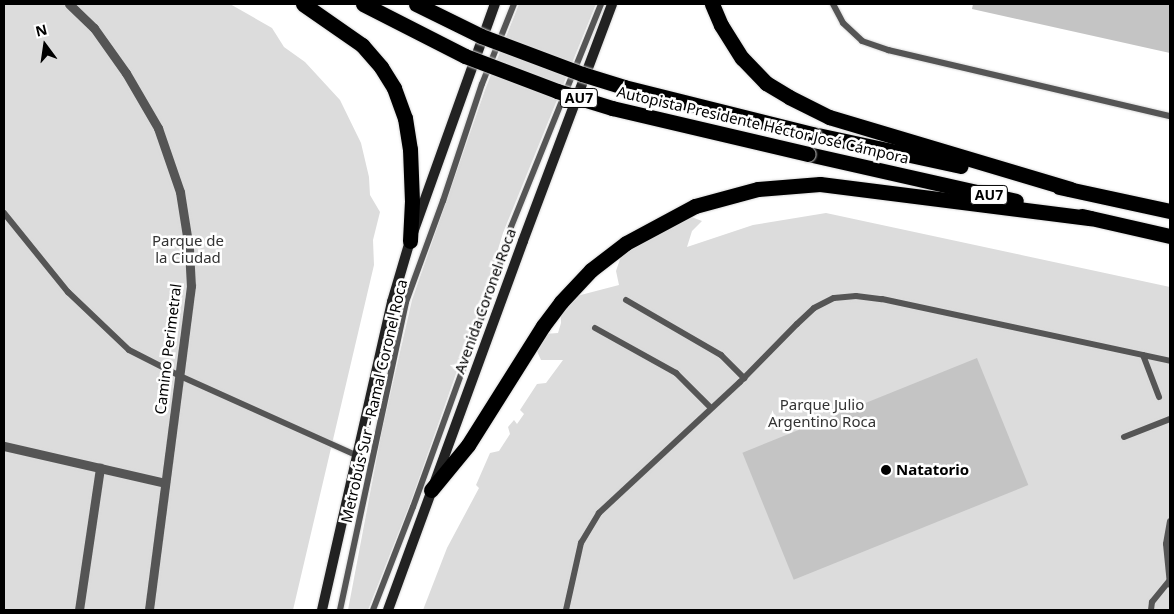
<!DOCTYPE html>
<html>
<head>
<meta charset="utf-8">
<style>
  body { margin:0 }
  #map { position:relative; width:1174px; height:614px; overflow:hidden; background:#fff; font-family:"Noto Sans",sans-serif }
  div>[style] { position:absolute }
  .green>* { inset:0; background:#dcdcdc }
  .building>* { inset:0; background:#c4c4c4; transform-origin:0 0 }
  .roads { filter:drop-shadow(0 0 1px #dbdbdb) drop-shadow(0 0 1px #dbdbdb) }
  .service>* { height:6px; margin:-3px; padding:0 3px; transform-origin:3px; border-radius:3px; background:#555 }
  .pedestrian>* { height:9px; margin:-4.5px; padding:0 4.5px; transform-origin:4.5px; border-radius:4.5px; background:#555 }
  .secondary>* { height:10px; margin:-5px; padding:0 5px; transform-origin:5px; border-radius:5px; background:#222 }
  .motorway>* { height:15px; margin:-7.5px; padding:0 7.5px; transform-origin:7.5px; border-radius:7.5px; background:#000 }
  .bridges { filter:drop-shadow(0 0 1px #dbdbdb) drop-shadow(0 0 1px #dbdbdb) }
  .motorway-bridge>* { height:15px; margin:-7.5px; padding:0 7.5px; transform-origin:7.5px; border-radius:7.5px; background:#000 }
  .dots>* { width:14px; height:14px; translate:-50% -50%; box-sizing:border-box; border:2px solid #fff; border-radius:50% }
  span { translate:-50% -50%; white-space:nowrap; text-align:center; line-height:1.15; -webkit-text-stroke:5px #fff; paint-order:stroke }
  .shield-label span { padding:1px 4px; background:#fff; border:1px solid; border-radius:4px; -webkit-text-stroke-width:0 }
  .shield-label { font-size:14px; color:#000; font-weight:700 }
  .street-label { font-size:15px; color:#000 }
  .park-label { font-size:15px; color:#333 }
  .poi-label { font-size:15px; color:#000; font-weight:700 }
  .left { translate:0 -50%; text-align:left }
  .frame { position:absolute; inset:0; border:5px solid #000; pointer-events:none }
  .north { position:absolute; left:20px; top:20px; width:50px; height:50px; -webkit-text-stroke:4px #fff; paint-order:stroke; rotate:346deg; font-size:14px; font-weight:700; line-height:20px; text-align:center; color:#000 }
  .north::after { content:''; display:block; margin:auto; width:18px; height:22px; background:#000; clip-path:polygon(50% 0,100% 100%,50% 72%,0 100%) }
</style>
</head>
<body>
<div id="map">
  <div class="green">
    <div style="clip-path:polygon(4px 4px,230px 4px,272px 28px,284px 47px,305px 62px,340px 100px,361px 143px,369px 177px,370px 195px,380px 212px,373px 240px,374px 265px,293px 610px,4px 610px)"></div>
    <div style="clip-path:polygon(519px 4px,596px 4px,503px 233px,487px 286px,411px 501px,368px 610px,348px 610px,382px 430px,412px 300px,485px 90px)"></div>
    <div style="clip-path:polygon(826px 213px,1170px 287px,1170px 610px,423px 610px,447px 548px,479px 488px,476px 485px,490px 453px,499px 451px,510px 434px,508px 427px,514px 420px,517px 424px,524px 414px,520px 410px,537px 384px,546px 383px,563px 360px,541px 360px,536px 349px,544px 334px,558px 333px,561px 323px,561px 309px,573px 297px,619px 285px,616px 271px,621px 256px,689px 216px,702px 221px,692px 231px,687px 247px,753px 225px)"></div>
  </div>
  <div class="building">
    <div style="clip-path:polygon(973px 4px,1170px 4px,1170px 53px,972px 9px)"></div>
    <div style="left:977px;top:358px;width:137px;height:253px;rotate:68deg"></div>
  </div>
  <div class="roads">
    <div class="service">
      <div style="left:833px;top:4px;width:21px;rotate:62deg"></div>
      <div style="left:843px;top:23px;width:26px;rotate:43deg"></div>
      <div style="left:862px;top:41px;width:28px;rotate:19deg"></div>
      <div style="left:888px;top:50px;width:290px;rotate:13.2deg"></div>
      <div style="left:4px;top:213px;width:102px;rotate:51deg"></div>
      <div style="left:68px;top:292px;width:84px;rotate:43.6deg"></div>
      <div style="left:129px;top:350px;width:57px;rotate:27deg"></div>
      <div style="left:180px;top:376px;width:193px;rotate:24.2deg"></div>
      <div style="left:626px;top:300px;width:110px;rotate:30.1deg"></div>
      <div style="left:721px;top:355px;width:33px;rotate:45deg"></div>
      <div style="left:595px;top:328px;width:93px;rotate:29.1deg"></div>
      <div style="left:676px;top:373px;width:49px;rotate:45deg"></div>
      <div style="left:1143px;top:355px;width:45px;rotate:69.1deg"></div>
      <div style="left:1124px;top:437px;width:49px;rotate:-21.4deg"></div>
      <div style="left:1170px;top:521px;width:23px;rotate:100deg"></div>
      <div style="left:1166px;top:544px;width:41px;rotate:84.4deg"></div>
      <div style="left:340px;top:610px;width:315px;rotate:-77.9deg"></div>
      <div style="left:406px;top:302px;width:108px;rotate:-69.9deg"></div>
      <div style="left:443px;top:201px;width:123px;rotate:-71.6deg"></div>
      <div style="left:482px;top:84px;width:86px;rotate:-68.2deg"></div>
      <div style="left:373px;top:610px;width:110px;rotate:-68.8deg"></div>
      <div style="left:413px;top:507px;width:240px;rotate:-70.1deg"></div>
      <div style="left:495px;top:281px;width:56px;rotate:-73.5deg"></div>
      <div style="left:511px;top:227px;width:240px;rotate:-68deg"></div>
      <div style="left:566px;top:610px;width:69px;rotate:-77.4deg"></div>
      <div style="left:581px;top:543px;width:35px;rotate:-59deg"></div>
      <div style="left:599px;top:513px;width:192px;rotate:-42.9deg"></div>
      <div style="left:740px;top:382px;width:81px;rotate:-45.5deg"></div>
      <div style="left:797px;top:324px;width:23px;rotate:-43deg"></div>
      <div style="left:814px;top:308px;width:22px;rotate:-27deg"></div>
      <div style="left:834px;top:298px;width:22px;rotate:-5deg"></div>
      <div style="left:856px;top:296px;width:26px;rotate:7deg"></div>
      <div style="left:882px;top:299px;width:295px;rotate:12.1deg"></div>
      <div style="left:1151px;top:610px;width:8px;rotate:-83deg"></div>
      <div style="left:1152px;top:602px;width:27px;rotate:-51deg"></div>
    </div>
    <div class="pedestrian">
      <div style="left:69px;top:4px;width:35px;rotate:44deg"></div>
      <div style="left:94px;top:28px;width:55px;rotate:54.6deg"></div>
      <div style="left:126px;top:73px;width:64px;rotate:59.8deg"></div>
      <div style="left:158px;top:128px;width:68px;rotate:71deg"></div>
      <div style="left:180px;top:192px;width:58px;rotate:81deg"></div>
      <div style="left:189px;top:249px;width:37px;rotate:87deg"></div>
      <div style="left:191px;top:286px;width:327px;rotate:97.4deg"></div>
      <div style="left:4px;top:446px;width:165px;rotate:12.9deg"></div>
      <div style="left:79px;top:610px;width:144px;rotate:-81.6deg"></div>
    </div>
    <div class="secondary">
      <div style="left:322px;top:610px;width:316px;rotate:-77.2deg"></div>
      <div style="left:392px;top:302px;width:64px;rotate:-73.6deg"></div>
      <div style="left:410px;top:241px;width:252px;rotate:-70.3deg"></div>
      <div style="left:388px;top:610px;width:393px;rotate:-69.9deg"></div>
      <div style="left:523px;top:241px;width:253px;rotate:-69.4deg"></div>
    </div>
    <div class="motorway">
      <div style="left:303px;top:4px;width:72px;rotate:34.8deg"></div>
      <div style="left:362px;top:45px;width:29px;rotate:49deg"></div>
      <div style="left:381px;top:67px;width:25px;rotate:58deg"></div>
      <div style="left:394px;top:88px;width:32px;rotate:70deg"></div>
      <div style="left:405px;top:118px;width:31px;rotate:81deg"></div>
      <div style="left:410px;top:149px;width:52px;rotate:87.8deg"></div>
      <div style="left:412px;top:201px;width:40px;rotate:92.9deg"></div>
      <div style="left:712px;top:4px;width:23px;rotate:67deg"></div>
      <div style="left:721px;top:25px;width:39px;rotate:58deg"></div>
      <div style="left:742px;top:58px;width:35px;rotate:46deg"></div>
      <div style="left:766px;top:83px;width:27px;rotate:31deg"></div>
      <div style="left:789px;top:97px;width:45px;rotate:26.6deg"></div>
      <div style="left:829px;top:117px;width:252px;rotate:16.6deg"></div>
      <div style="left:813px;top:134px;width:151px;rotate:12.2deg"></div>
      <div style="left:808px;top:154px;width:213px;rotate:12.7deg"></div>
      <div style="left:1059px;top:187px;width:114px;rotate:12.2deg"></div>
      <div style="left:1082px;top:216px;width:90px;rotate:12.8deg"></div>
      <div style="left:431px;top:490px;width:58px;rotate:-50.6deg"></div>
      <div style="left:468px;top:445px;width:141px;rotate:-57.8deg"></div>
      <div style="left:543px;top:326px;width:30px;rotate:-53deg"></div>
      <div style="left:561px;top:302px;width:44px;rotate:-46.8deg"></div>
      <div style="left:591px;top:270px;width:44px;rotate:-37.6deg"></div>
      <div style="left:626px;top:243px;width:78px;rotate:-28.2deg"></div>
      <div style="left:695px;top:206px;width:65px;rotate:-15.1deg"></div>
      <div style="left:758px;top:189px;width:62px;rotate:-4.6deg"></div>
      <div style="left:820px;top:184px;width:273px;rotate:7.2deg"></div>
    </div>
  </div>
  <div class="bridges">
    <div class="motorway-bridge">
      <div style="left:363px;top:4px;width:114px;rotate:27deg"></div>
      <div style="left:465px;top:56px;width:98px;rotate:20.8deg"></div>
      <div style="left:557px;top:91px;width:58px;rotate:17.2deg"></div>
      <div style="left:612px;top:108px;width:201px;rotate:13.2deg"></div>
      <div style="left:416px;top:4px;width:72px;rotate:26.2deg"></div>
      <div style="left:481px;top:36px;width:108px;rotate:20.6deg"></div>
      <div style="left:582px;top:74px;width:44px;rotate:17.2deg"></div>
      <div style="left:624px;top:87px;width:195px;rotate:14deg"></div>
    </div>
  </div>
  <div class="dots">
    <div style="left:886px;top:470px;background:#000"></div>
  </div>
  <div class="shield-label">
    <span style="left:579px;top:98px">AU7</span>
    <span style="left:989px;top:195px">AU7</span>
  </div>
  <div class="street-label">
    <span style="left:763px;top:125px;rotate:13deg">Autopista Presidente Héctor José Cámpora</span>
    <span style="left:485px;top:301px;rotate:-70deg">Avenida Coronel Roca</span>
    <span style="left:168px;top:349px;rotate:-83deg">Camino Perimetral</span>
    <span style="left:374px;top:401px;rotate:-77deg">Metrobús Sur - Ramal Coronel Roca</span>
  </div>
  <div class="park-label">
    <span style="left:188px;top:249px">Parque de<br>la Ciudad</span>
    <span style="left:822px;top:413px">Parque Julio<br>Argentino Roca</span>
  </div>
  <div class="poi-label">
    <span class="left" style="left:896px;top:470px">Natatorio</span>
  </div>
  <div class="frame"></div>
  <div class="north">N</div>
</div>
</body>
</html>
